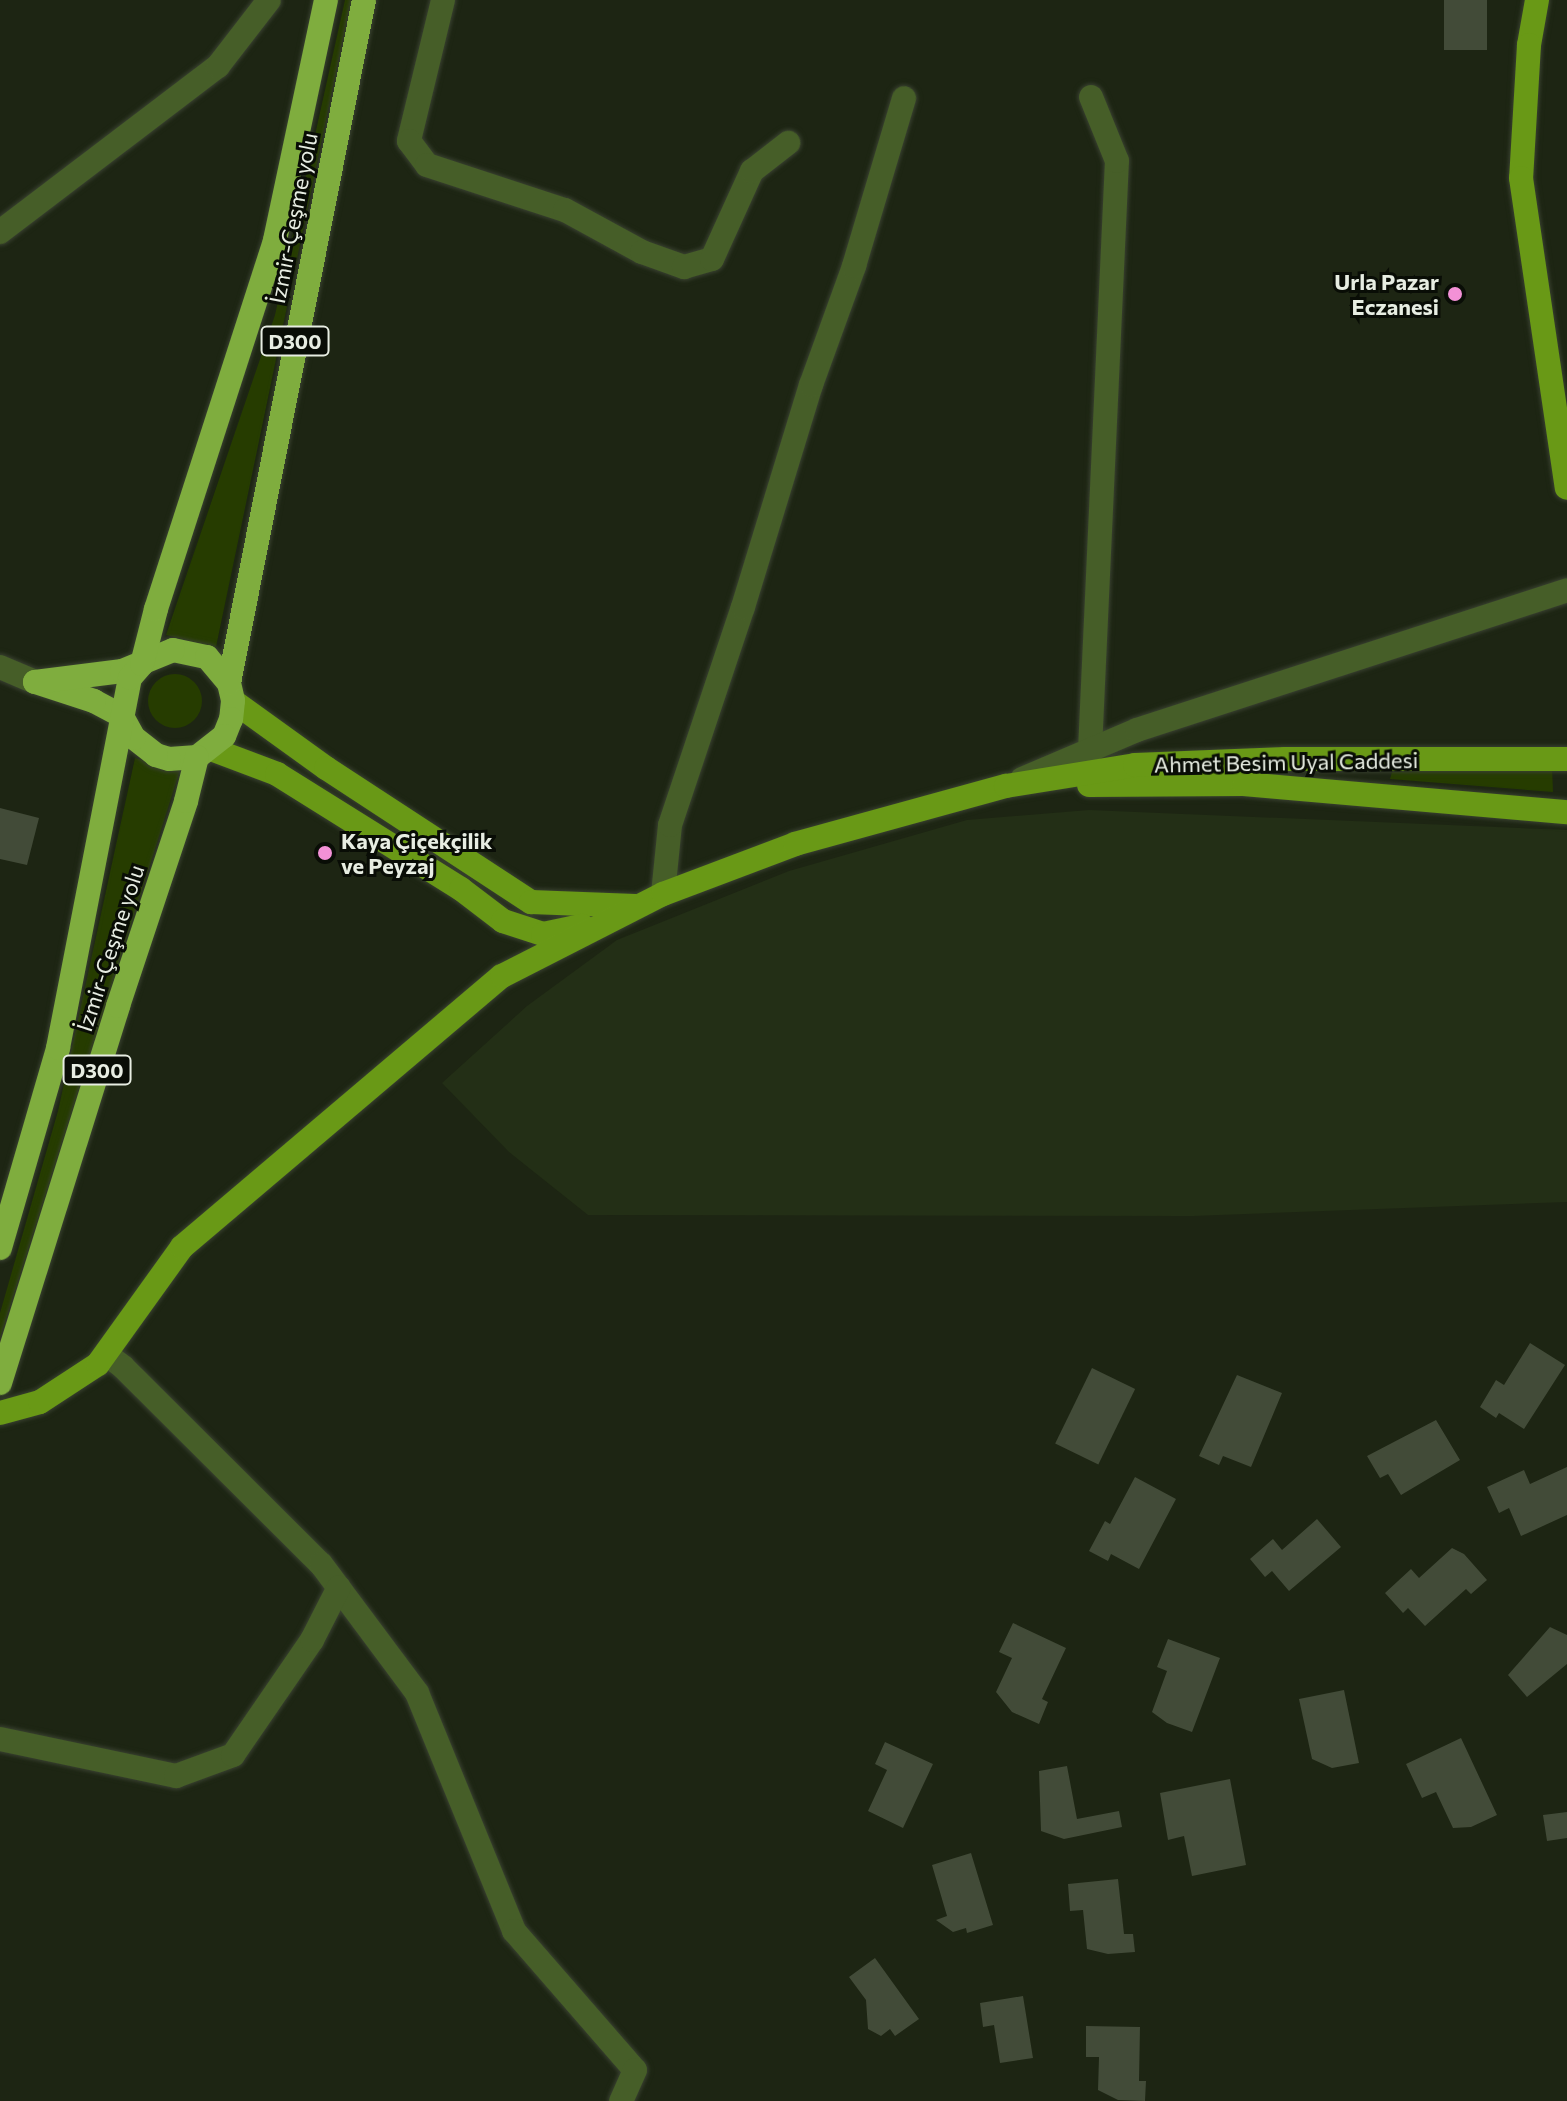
<!DOCTYPE html>
<html>
<head>
<meta charset="utf-8">
<style>
  body { margin:0 }
  #map { position:relative; width:1567px; height:2101px; overflow:hidden; background:#1d2513; font-family:Commissioner,sans-serif }
  div>[style] { position:absolute }
  .built>* { inset:0; background:#232f16 }
  .green>* { inset:0; background:#263c00 }
  .round { border-radius:50% }
  .building>* { inset:0; background:#424b38; transform-origin:0 0 }
  .roads { filter:drop-shadow(0 0 2px #394130) drop-shadow(0 0 2px #394130) }
  .minor>* { height:24px; margin:-12px; padding:0 12px; transform-origin:12px; border-radius:12px; background:#465e28 }
  .major>* { height:24px; margin:-12px; padding:0 12px; transform-origin:12px; border-radius:12px; background:#699916 }
  .highway>* { height:24px; margin:-12px; padding:0 12px; transform-origin:12px; border-radius:12px; background:#7fad3e }
  .dots>* { width:22px; height:22px; translate:-50% -50%; box-sizing:border-box; border:4px solid #090d06; border-radius:50% }
  span { translate:-50% -50%; white-space:nowrap; text-align:center; line-height:1.15; -webkit-text-stroke:6px #090d06; paint-order:stroke }
  .shield-label span { padding:2px 6px; background:#090d06; border:2px solid; border-radius:6px; -webkit-text-stroke-width:0 }
  .shield-label { font-size:20px; color:#e7ede2; font-weight:700 }
  .street-label { font-size:22px; color:#e7ede2 }
  .poi-label { font-size:22px; color:#e7ede2; font-weight:700 }
  .right { translate:-100% -50%; text-align:right }
  .left { translate:0 -50%; text-align:left }
</style>
</head>
<body>
<div id="map">
  <div class="built">
    <div style="clip-path:polygon(1089px 810px,1567px 830px,1567px 1202px,1193px 1216px,588px 1215px,509px 1152px,442px 1083px,527px 1006px,617px 940px,789px 871px,967px 820px)"></div>
  </div>
  <div class="green">
    <div style="clip-path:polygon(345px 0,351px 0,216px 647px,166px 635px,275px 315px)"></div>
    <div class="round" style="left:148px;top:674px;width:54px;height:54px"></div>
    <div style="clip-path:polygon(135px 758px,180px 770px,0 1338px,0 1313px,58px 1111px)"></div>
    <div style="clip-path:polygon(1552px 766px,1553px 792px,1390px 779px,1392px 772px)"></div>
  </div>
  <div class="building">
    <div style="left:1444px;top:0;width:43px;height:50px"></div>
    <div style="clip-path:polygon(0 808px,39px 818px,27px 865px,0 859px)"></div>
    <div style="clip-path:polygon(1530px 1343px,1565px 1365px,1524px 1429px,1499px 1413px,1496px 1418px,1480px 1407px,1496px 1380px,1504px 1385px)"></div>
    <div style="left:1092px;top:1368px;width:48px;height:84px;rotate:26deg"></div>
    <div style="clip-path:polygon(1237px 1375px,1282px 1393px,1251px 1467px,1223px 1456px,1219px 1465px,1199px 1456px)"></div>
    <div style="clip-path:polygon(1436px 1420px,1460px 1460px,1401px 1495px,1388px 1474px,1380px 1478px,1367px 1456px)"></div>
    <div style="clip-path:polygon(1567px 1467px,1567px 1515px,1521px 1536px,1509px 1508px,1499px 1513px,1487px 1487px,1524px 1470px,1530px 1484px)"></div>
    <div style="clip-path:polygon(1135px 1477px,1176px 1499px,1139px 1569px,1111px 1554px,1108px 1561px,1089px 1551px,1105px 1521px,1110px 1524px)"></div>
    <div style="clip-path:polygon(1317px 1519px,1341px 1547px,1289px 1591px,1272px 1571px,1265px 1577px,1250px 1559px,1273px 1539px,1282px 1550px)"></div>
    <div style="clip-path:polygon(1452px 1548px,1464px 1554px,1487px 1580px,1471px 1594px,1466px 1589px,1425px 1626px,1408px 1608px,1403px 1613px,1385px 1593px,1411px 1569px,1419px 1578px)"></div>
    <div style="clip-path:polygon(1013px 1623px,1066px 1648px,1042px 1699px,1048px 1702px,1039px 1724px,1012px 1712px,996px 1692px,1012px 1658px,999px 1652px)"></div>
    <div style="clip-path:polygon(1550px 1627px,1567px 1635px,1567px 1664px,1527px 1697px,1508px 1675px)"></div>
    <div style="clip-path:polygon(1168px 1639px,1220px 1658px,1192px 1732px,1167px 1723px,1152px 1712px,1167px 1671px,1157px 1667px)"></div>
    <div style="clip-path:polygon(1344px 1690px,1359px 1763px,1332px 1768px,1312px 1759px,1299px 1699px)"></div>
    <div style="clip-path:polygon(1461px 1738px,1497px 1815px,1471px 1827px,1453px 1828px,1436px 1792px,1422px 1798px,1406px 1764px)"></div>
    <div style="clip-path:polygon(885px 1742px,933px 1764px,903px 1828px,868px 1811px,887px 1770px,875px 1764px)"></div>
    <div style="clip-path:polygon(1067px 1766px,1077px 1819px,1119px 1811px,1122px 1827px,1064px 1839px,1041px 1831px,1039px 1771px)"></div>
    <div style="clip-path:polygon(1230px 1779px,1246px 1865px,1192px 1876px,1184px 1836px,1168px 1840px,1160px 1793px)"></div>
    <div style="clip-path:polygon(1567px 1812px,1567px 1838px,1547px 1841px,1543px 1815px)"></div>
    <div style="clip-path:polygon(971px 1853px,993px 1925px,967px 1933px,966px 1928px,953px 1932px,936px 1920px,947px 1916px,932px 1865px)"></div>
    <div style="clip-path:polygon(1118px 1879px,1124px 1934px,1133px 1934px,1135px 1952px,1108px 1954px,1087px 1949px,1083px 1910px,1070px 1911px,1068px 1884px)"></div>
    <div style="clip-path:polygon(875px 1958px,919px 2019px,895px 2036px,890px 2029px,881px 2036px,868px 2029px,866px 2000px,849px 1977px)"></div>
    <div style="clip-path:polygon(1023px 1996px,1033px 2058px,1000px 2063px,994px 2025px,983px 2027px,980px 2003px)"></div>
    <div style="clip-path:polygon(1086px 2026px,1140px 2027px,1139px 2081px,1146px 2081px,1145px 2101px,1118px 2100px,1098px 2090px,1099px 2057px,1086px 2057px)"></div>
  </div>
  <div class="roads">
    <div class="minor">
      <div style="left:443px;top:0;width:145px;rotate:103.6deg"></div>
      <div style="left:409px;top:141px;width:30px;rotate:53deg"></div>
      <div style="left:427px;top:165px;width:145px;rotate:18.1deg"></div>
      <div style="left:565px;top:210px;width:88px;rotate:28.6deg"></div>
      <div style="left:642px;top:252px;width:45px;rotate:19.7deg"></div>
      <div style="left:684px;top:267px;width:29px;rotate:-16deg"></div>
      <div style="left:712px;top:259px;width:97px;rotate:-65.6deg"></div>
      <div style="left:752px;top:171px;width:46px;rotate:-37.9deg"></div>
      <div style="left:0;top:232px;width:274px;rotate:-37.3deg"></div>
      <div style="left:218px;top:66px;width:83px;rotate:-52.3deg"></div>
      <div style="left:0;top:667px;width:38px;rotate:23deg"></div>
      <div style="left:1090px;top:750px;width:590px;rotate:-87.38deg"></div>
      <div style="left:1117px;top:161px;width:69px;rotate:-112.1deg"></div>
      <div style="left:1022px;top:779px;width:125px;rotate:-23.1deg"></div>
      <div style="left:1137px;top:730px;width:452px;rotate:-18deg"></div>
      <div style="left:663px;top:894px;width:69px;rotate:-84.2deg"></div>
      <div style="left:670px;top:825px;width:230px;rotate:-71.5deg"></div>
      <div style="left:743px;top:607px;width:232px;rotate:-73deg"></div>
      <div style="left:811px;top:385px;width:127px;rotate:-70.1deg"></div>
      <div style="left:854px;top:266px;width:175px;rotate:-73.4deg"></div>
      <div style="left:106px;top:1354px;width:21px;rotate:37deg"></div>
      <div style="left:123px;top:1367px;width:279px;rotate:44.9deg"></div>
      <div style="left:321px;top:1564px;width:161px;rotate:53.3deg"></div>
      <div style="left:417px;top:1693px;width:257px;rotate:67.8deg"></div>
      <div style="left:514px;top:1931px;width:184px;rotate:49deg"></div>
      <div style="left:635px;top:2070px;width:34px;rotate:114deg"></div>
      <div style="left:0;top:1739px;width:180px;rotate:11.9deg"></div>
      <div style="left:176px;top:1776px;width:61px;rotate:-20.2deg"></div>
      <div style="left:233px;top:1755px;width:140px;rotate:-55.5deg"></div>
      <div style="left:312px;top:1640px;width:59px;rotate:-63deg"></div>
    </div>
    <div class="major">
      <div style="left:1537px;top:0;width:46px;rotate:100.1deg"></div>
      <div style="left:1529px;top:45px;width:133px;rotate:93.4deg"></div>
      <div style="left:1521px;top:178px;width:313px;rotate:81.6deg"></div>
      <div style="left:233px;top:701px;width:115px;rotate:35.8deg"></div>
      <div style="left:326px;top:768px;width:245px;rotate:33.2deg"></div>
      <div style="left:531px;top:902px;width:104px;rotate:2.2deg"></div>
      <div style="left:211px;top:749px;width:71px;rotate:20.7deg"></div>
      <div style="left:277px;top:774px;width:217px;rotate:32deg"></div>
      <div style="left:461px;top:889px;width:53px;rotate:37.3deg"></div>
      <div style="left:503px;top:921px;width:42px;rotate:18deg"></div>
      <div style="left:543px;top:934px;width:40px;rotate:-12deg"></div>
      <div style="left:1089px;top:785px;width:155px;rotate:-0.4deg"></div>
      <div style="left:1244px;top:784px;width:324px;rotate:5deg"></div>
      <div style="left:0;top:1413px;width:41px;rotate:-15.4deg"></div>
      <div style="left:40px;top:1402px;width:69px;rotate:-33.2deg"></div>
      <div style="left:98px;top:1364px;width:144px;rotate:-54.3deg"></div>
      <div style="left:182px;top:1247px;width:419px;rotate:-40.3deg"></div>
      <div style="left:502px;top:976px;width:181px;rotate:-27deg"></div>
      <div style="left:663px;top:894px;width:141px;rotate:-20.7deg"></div>
      <div style="left:795px;top:844px;width:219px;rotate:-15.4deg"></div>
      <div style="left:1006px;top:786px;width:131px;rotate:-9.2deg"></div>
      <div style="left:1135px;top:765px;width:150px;rotate:-2.3deg"></div>
      <div style="left:1285px;top:759px;width:282px"></div>
    </div>
    <div class="highway">
      <div style="left:173px;top:650px;width:35px;rotate:12deg"></div>
      <div style="left:207px;top:657px;width:34px;rotate:50deg"></div>
      <div style="left:229px;top:683px;width:18px;rotate:77deg"></div>
      <div style="left:233px;top:701px;width:18px;rotate:96deg"></div>
      <div style="left:231px;top:719px;width:18px;rotate:112deg"></div>
      <div style="left:224px;top:736px;width:34px;rotate:142deg"></div>
      <div style="left:197px;top:757px;width:28px;rotate:176deg"></div>
      <div style="left:169px;top:759px;width:14px;rotate:-163deg"></div>
      <div style="left:156px;top:755px;width:28px;rotate:-142deg"></div>
      <div style="left:134px;top:738px;width:25px;rotate:-119deg"></div>
      <div style="left:122px;top:716px;width:32px;rotate:-152deg"></div>
      <div style="left:94px;top:701px;width:62px;rotate:-162.1deg"></div>
      <div style="left:35px;top:682px;width:88px;rotate:-7.2deg"></div>
      <div style="left:122px;top:671px;width:55px;rotate:-22.4deg"></div>
      <div style="left:229px;top:683px;width:696px;rotate:-78.82deg"></div>
      <div style="left:0;top:1248px;width:208px;rotate:-73.8deg"></div>
      <div style="left:58px;top:1048px;width:377px;rotate:-79deg"></div>
      <div style="left:130px;top:678px;width:18px;rotate:-49deg"></div>
      <div style="left:142px;top:664px;width:57px;rotate:-75.7deg"></div>
      <div style="left:156px;top:609px;width:388px;rotate:-72.1deg"></div>
      <div style="left:275px;top:240px;width:245px;rotate:-78deg"></div>
      <div style="left:0;top:1383px;width:395px;rotate:-72.6deg"></div>
      <div style="left:118px;top:1006px;width:216px;rotate:-71.6deg"></div>
      <div style="left:186px;top:801px;width:45px;rotate:-76deg"></div>
    </div>
  </div>
  <div class="dots">
    <div style="left:1455px;top:294px;background:#f391d6"></div>
    <div style="left:325px;top:853px;background:#f391d6"></div>
  </div>
  <div class="shield-label">
    <span style="left:295px;top:341px">D300</span>
    <span style="left:97px;top:1070px">D300</span>
  </div>
  <div class="street-label">
    <span style="left:293px;top:218px;rotate:-79deg">İzmir-Çeşme yolu</span>
    <span style="left:1286px;top:762px;rotate:-1deg">Ahmet Besim Uyal Caddesi</span>
    <span style="left:110px;top:948px;rotate:-72deg">İzmir-Çeşme yolu</span>
  </div>
  <div class="poi-label">
    <span class="right" style="left:1439px;top:294px">Urla Pazar<br>Eczanesi</span>
    <span class="left" style="left:341px;top:853px">Kaya Çiçekçilik<br>ve Peyzaj</span>
  </div>
</div>
</body>
</html>
